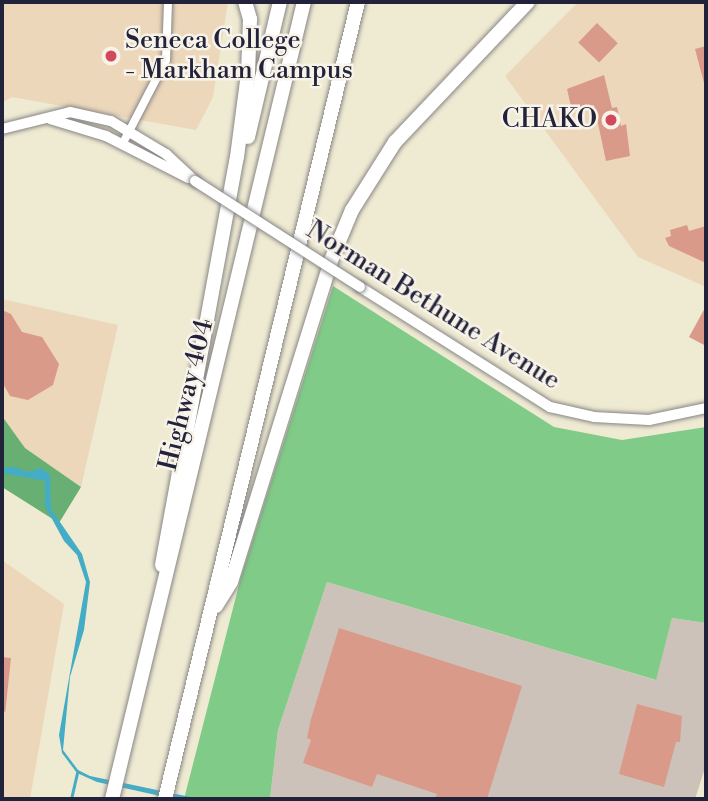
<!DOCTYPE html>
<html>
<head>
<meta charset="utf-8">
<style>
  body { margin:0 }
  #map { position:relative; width:708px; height:801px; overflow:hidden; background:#efead2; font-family:"Libre Bodoni",serif }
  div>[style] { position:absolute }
  .built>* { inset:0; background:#edd7bb }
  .industrial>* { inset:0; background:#ccc2b9 }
  .green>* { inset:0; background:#80cb88 }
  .forest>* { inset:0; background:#68af74 }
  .water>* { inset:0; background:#45acc5 }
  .stream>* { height:2.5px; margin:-1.25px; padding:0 1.25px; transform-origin:1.25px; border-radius:1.25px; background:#45acc5 }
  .building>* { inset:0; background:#da9a89; transform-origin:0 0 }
  .roads { filter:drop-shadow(0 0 2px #888686) drop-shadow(0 0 2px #888686) }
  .minor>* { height:8px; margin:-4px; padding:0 4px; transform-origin:4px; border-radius:4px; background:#fff }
  .tertiary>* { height:10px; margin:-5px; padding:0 5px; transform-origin:5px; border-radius:5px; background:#fff }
  .motorway>* { height:14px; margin:-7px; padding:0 7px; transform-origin:7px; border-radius:7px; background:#fff }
  .bridges { filter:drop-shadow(0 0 2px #888686) drop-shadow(0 0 2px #888686) }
  .tertiary-bridge>* { height:10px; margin:-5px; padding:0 5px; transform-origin:5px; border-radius:5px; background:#fff }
  .dots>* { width:19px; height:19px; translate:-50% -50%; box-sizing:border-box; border:4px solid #f7f3e8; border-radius:50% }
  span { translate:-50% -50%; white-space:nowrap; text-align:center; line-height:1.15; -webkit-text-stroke:5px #f7f3e8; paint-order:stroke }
  .poi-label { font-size:26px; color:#22223b }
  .left { translate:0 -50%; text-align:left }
  .right { translate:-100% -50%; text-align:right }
  .street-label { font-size:26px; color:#22223b }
  .frame { position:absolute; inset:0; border:4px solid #22223b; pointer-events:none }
</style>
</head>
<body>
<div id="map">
  <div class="built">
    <div style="clip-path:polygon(2px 2px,228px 2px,213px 97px,196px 130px,12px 97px,2px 103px)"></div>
    <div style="clip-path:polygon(578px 2px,706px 2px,706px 287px,638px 257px,505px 76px)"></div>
    <div style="clip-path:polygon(2px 299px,118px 325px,81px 487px,25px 448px,2px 416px)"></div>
    <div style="clip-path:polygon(2px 560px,64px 604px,30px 799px,2px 799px)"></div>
  </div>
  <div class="industrial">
    <div style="clip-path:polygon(327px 582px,655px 680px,672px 618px,706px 623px,706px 765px,695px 799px,270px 799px,278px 730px)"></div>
  </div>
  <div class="green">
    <div style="clip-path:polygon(333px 286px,554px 427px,622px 440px,706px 427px,706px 623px,672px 618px,656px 680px,327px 582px,278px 730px,270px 799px,184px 799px,241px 577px)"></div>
  </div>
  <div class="forest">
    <div style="clip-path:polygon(2px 416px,25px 448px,81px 487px,59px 523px,2px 487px)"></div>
  </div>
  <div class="water">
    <div style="clip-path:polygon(15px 467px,27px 472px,42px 468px,50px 475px,51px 509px,82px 554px,90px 582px,84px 630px,70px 677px,63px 750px,78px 770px,90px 776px,200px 799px,174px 799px,97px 782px,77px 773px,62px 753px,59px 735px,86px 582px,77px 555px,64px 541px,45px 506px,45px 481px,2px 473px,2px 468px)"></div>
  </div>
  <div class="stream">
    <div style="left:71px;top:799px;width:27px;rotate:-77deg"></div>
  </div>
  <div class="building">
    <div style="left:597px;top:23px;width:29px;height:27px;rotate:44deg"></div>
    <div style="clip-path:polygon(706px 46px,706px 83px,704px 83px,695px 49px)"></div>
    <div style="clip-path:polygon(604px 75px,612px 108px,617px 107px,621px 126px,626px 124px,630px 156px,606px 161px,594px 105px,572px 111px,567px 89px)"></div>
    <div style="clip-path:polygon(687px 225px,689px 231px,706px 226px,706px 263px,669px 246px,665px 238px,671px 236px,670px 230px)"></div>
    <div style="clip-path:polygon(706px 306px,706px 346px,689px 337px)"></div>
    <div style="clip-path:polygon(2px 310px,11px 314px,22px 332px,42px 337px,59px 364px,53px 385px,28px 400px,10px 396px,2px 382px)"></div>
    <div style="clip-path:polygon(339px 628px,522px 686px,487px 799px,435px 799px,437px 794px,377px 774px,372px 787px,303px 763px,311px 740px,307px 738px,311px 719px)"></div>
    <div style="left:2px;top:657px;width:9px;height:54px;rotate:6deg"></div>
    <div style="clip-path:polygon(637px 704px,682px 716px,680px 742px,676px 742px,664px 787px,619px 774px)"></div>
  </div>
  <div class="roads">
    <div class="minor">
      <div style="left:123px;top:143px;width:93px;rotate:-62.6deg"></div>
      <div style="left:166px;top:60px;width:58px;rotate:-88deg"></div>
    </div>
    <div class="tertiary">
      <div style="left:50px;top:119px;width:59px;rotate:16.9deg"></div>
      <div style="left:106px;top:136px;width:92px;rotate:27.1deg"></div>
      <div style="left:2px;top:129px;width:70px;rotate:-14deg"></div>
      <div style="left:70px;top:112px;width:42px;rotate:12.4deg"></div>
      <div style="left:111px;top:121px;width:64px;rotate:31deg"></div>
      <div style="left:166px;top:154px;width:40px;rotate:43deg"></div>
      <div style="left:360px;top:287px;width:225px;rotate:32.3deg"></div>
      <div style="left:550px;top:407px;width:45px;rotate:12.8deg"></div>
      <div style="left:594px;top:417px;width:55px;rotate:3.1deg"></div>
      <div style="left:649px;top:420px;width:58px;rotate:-11.9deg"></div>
    </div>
    <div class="motorway">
      <div style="left:248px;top:137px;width:139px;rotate:-76.7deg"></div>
      <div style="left:162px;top:565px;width:415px;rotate:-79.6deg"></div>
      <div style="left:237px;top:157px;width:84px;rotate:-82.5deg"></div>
      <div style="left:248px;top:74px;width:55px;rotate:-87.9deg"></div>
      <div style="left:250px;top:19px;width:18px;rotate:-106deg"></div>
      <div style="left:216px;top:606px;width:28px;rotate:-58deg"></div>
      <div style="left:231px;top:582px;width:339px;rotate:-72.7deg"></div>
      <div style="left:332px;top:258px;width:52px;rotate:-67.4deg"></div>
      <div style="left:352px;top:210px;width:80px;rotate:-57.7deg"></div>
      <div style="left:395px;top:142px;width:193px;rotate:-46.5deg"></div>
      <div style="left:112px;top:799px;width:820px;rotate:-76.46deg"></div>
      <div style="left:165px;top:799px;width:820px;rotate:-76.39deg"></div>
    </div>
  </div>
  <div class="bridges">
    <div class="tertiary-bridge">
      <div style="left:195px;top:181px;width:196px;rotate:32.7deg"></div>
    </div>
  </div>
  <div class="dots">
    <div style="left:111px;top:56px;background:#d1495b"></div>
    <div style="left:611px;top:120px;background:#d1495b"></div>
  </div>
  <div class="poi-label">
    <span class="left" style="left:125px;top:56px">Seneca College<br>- Markham Campus</span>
    <span class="right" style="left:597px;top:120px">CHAKO</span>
  </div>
  <div class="street-label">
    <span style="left:433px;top:306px;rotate:32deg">Norman Bethune Avenue</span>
    <span style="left:187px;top:395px;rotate:-76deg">Highway 404</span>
  </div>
  <div class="frame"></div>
</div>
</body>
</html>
